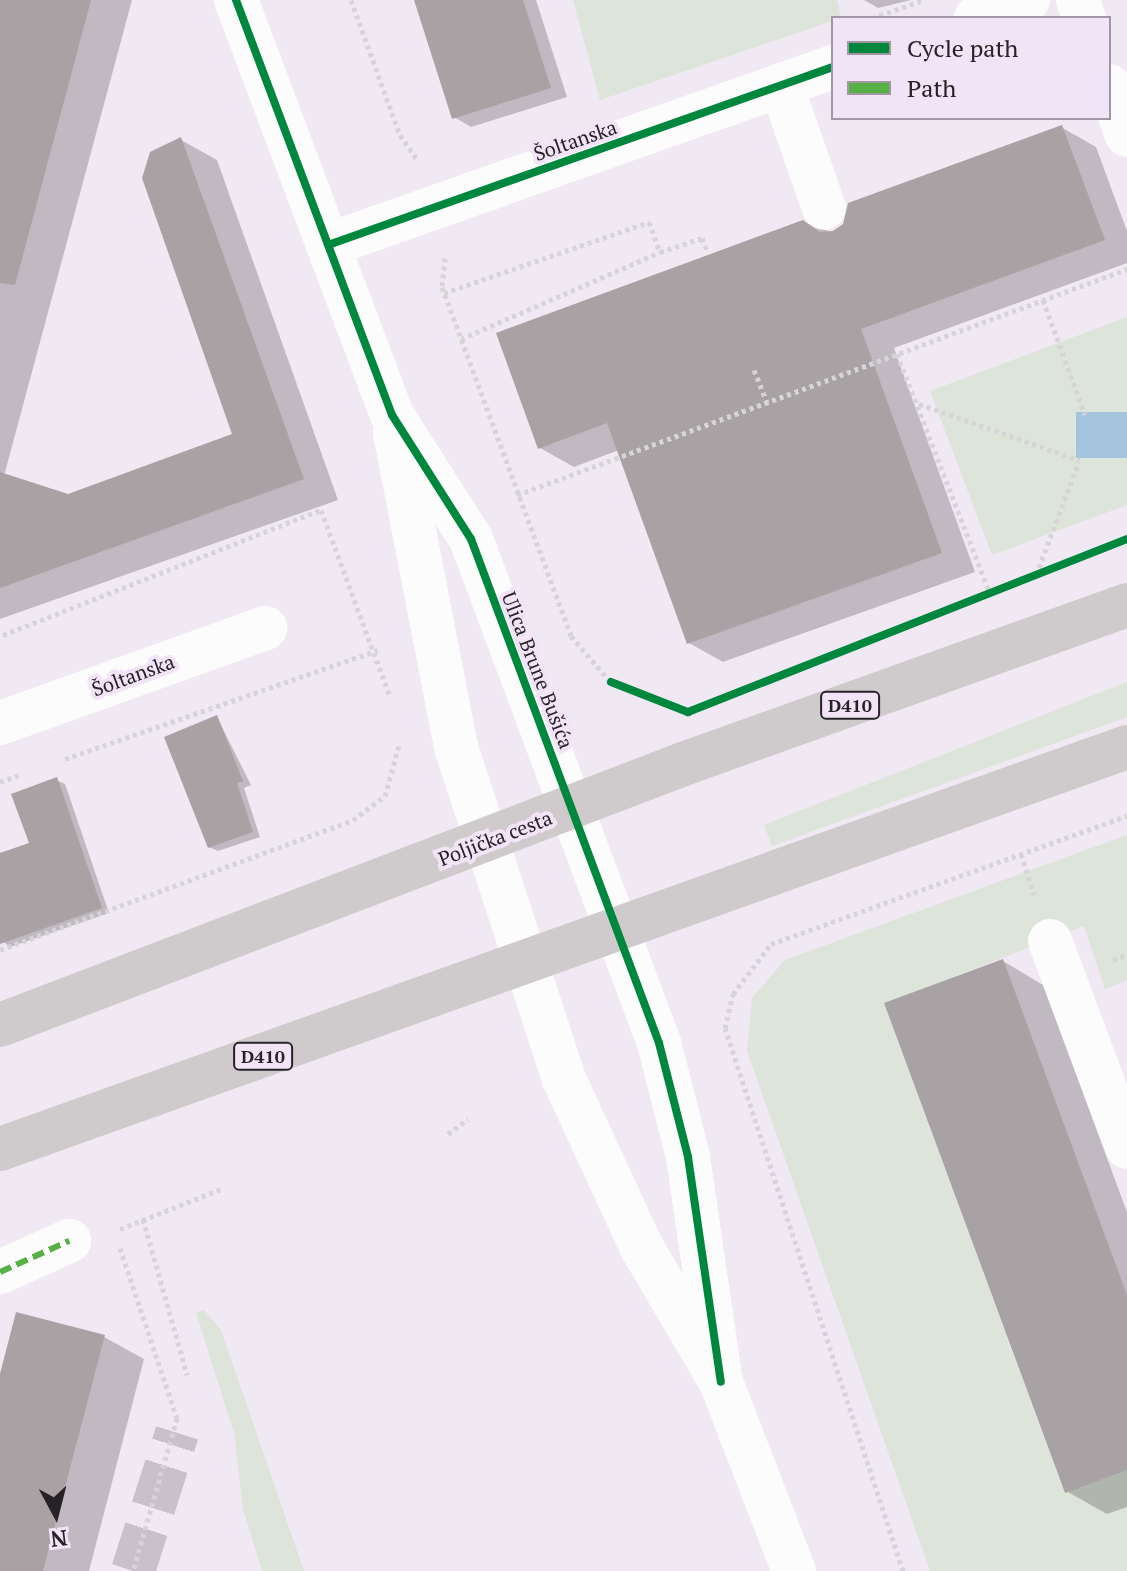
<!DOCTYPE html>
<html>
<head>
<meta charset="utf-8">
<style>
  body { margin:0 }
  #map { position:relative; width:1127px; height:1571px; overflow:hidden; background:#f0e8f2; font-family:"PT Serif",serif }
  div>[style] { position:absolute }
  .green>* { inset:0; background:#dde4d9 }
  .water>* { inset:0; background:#a3c4da; transform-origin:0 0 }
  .shadow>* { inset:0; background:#0003 }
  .building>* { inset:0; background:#a8a2a4 }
  .minor-tunnel>* { height:44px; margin-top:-22px; transform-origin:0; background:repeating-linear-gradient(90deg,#c8c0ca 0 44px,transparent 0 66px) }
  .path>* { height:5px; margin-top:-2.5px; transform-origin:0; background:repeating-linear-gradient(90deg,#d6d4d6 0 4px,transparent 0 8px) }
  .minor>* { height:44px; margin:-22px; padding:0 22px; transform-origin:22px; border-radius:22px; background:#fdfcfd }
  .major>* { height:44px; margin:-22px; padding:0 22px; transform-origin:22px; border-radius:22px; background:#cfcbcc }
  .quiet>* { height:6px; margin-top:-3px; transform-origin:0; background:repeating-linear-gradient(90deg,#56b145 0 12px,transparent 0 18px) }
  .cycleway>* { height:8px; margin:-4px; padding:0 4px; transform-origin:4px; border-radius:4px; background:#00873e }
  span { translate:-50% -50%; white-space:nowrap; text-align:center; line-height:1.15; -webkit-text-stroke:8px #f2e4f6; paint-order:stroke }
  .shield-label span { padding:2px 6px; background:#f2e4f6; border:2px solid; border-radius:6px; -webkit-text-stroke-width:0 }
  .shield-label { font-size:18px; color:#272228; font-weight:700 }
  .street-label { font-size:20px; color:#272228 }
  .legend { position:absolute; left:831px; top:16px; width:280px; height:104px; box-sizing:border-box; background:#f2e4f6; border:2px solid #a196a4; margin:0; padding:10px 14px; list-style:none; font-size:24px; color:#272228 }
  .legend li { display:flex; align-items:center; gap:16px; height:40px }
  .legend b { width:40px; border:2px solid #a196a4 }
  .north { position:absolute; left:16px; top:1475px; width:80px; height:80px; -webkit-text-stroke:6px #f2e4f6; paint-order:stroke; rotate:173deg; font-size:22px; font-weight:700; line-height:32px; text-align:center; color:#272228 }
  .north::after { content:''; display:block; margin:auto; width:28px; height:36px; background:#272228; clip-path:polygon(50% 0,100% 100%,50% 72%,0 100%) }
</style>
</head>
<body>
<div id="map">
  <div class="green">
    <div style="clip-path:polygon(573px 0,837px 0,841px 18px,600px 100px)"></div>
    <div style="clip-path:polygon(1127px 317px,1127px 505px,992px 555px,930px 391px)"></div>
    <div style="clip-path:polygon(1127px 682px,1127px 717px,772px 846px,764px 825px)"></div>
    <div style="clip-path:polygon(1127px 835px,1127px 980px,1105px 989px,1084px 926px,884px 1004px,1064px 1492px,1127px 1470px,1127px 1571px,930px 1571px,747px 1051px,752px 998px,785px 960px)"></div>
    <div style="clip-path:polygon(204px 1310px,221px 1330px,304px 1571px,262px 1571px,243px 1509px,234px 1433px,196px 1313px)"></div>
  </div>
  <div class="water">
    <div style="left:1127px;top:412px;width:46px;height:51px;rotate:90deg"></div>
  </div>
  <div class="shadow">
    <div style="clip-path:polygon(0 0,132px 0,4px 476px,68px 496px,234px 435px,181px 140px,217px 160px,338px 500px,0 619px)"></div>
    <div style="clip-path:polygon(416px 0,536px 0,567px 97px,471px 127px,454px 117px)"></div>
    <div style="clip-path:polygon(864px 0,911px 0,878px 8px)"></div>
    <div style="clip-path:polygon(1061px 127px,1096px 147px,1127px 231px,1127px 263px,894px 348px,975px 572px,723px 662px,689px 643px,619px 450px,574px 467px,540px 448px,803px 222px,834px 233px)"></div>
    <div style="clip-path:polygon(217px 717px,251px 785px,244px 788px,260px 837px,218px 851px,209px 847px)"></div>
    <div style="clip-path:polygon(56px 780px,65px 784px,109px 913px,10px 947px,0 939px,0 855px,31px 844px)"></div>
    <div style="clip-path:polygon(1003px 961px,1043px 985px,1127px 1212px,1127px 1507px,1107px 1514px,1066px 1491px)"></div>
    <div style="clip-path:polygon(104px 1337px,144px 1359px,89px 1571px,0 1571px,0 1382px)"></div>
  </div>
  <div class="building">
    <div style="clip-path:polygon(0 0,91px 0,15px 285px,0 283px)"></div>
    <div style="clip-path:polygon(414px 0,523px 0,551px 88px,452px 119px)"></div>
    <div style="clip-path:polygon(1062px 125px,1105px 240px,861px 329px,942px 553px,687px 644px,607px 423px,538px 449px,496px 333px,803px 220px,819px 232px,833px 231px,843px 224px,848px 203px)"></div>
    <div style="clip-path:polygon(181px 137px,304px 479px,0 588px,0 472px,68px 494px,232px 434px,142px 178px,150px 152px)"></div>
    <div style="clip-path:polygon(217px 715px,243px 781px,237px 783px,253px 832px,208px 848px,164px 737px)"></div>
    <div style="clip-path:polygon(57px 777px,102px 908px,0 944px,0 853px,29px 843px,11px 794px)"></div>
    <div style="clip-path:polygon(1003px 959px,1127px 1295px,1127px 1470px,1065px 1493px,884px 1003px)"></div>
    <div style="clip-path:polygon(16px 1312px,105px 1335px,43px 1571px,0 1571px,0 1374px)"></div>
  </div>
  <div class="minor-tunnel">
    <div style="left:133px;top:1571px;width:145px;rotate:-72.3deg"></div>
  </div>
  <div class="path">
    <div style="left:351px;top:0;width:144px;rotate:70.1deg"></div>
    <div style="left:400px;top:135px;width:32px;rotate:55deg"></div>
    <div style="left:872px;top:18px;width:55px;rotate:-19.1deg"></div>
    <div style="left:445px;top:258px;width:29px;rotate:96deg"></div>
    <div style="left:442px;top:287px;width:372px;rotate:69.7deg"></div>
    <div style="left:571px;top:636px;width:61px;rotate:49deg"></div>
    <div style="left:611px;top:682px;width:76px;rotate:20.8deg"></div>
    <div style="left:444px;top:293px;width:217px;rotate:-19.1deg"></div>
    <div style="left:649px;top:222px;width:32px;rotate:70deg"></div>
    <div style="left:1043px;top:300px;width:122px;rotate:69.9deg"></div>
    <div style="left:461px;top:339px;width:217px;rotate:-23.6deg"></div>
    <div style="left:660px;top:252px;width:44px;rotate:-18.4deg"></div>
    <div style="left:702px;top:238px;width:16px;rotate:68deg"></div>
    <div style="left:897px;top:354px;width:257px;rotate:68.8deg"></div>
    <div style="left:754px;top:370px;width:35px;rotate:68deg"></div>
    <div style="left:919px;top:404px;width:170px;rotate:19.3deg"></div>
    <div style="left:517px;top:495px;width:651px;rotate:-20.33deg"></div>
    <div style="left:1036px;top:575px;width:121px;rotate:-69.2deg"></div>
    <div style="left:948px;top:610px;width:193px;rotate:-21.6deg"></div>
    <div style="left:3px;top:635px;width:342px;rotate:-21.5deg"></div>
    <div style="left:321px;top:510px;width:196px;rotate:69.7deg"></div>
    <div style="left:65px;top:759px;width:331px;rotate:-19.2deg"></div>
    <div style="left:0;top:782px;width:23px;rotate:-20deg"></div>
    <div style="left:1021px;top:854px;width:43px;rotate:72.4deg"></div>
    <div style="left:0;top:950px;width:376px;rotate:-20.2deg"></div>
    <div style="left:353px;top:820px;width:40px;rotate:-37deg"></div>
    <div style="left:385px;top:796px;width:56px;rotate:-74.5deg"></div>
    <div style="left:1113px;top:960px;width:15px;rotate:-20deg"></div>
    <div style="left:448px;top:1134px;width:25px;rotate:-37deg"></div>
    <div style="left:143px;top:1219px;width:162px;rotate:74.2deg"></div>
    <div style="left:120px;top:1229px;width:109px;rotate:-21.6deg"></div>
    <div style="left:120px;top:1248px;width:179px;rotate:71.5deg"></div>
    <div style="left:177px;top:1418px;width:159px;rotate:106deg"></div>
    <div style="left:903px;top:1571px;width:571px;rotate:-108.15deg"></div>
    <div style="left:725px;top:1028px;width:35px;rotate:-77deg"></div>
    <div style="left:733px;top:994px;width:63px;rotate:-52.8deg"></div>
    <div style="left:771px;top:944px;width:378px;rotate:-19.8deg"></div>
  </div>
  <div class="minor">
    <div style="left:236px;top:0;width:443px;rotate:69.4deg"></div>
    <div style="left:392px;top:415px;width:147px;rotate:57.5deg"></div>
    <div style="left:471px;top:539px;width:538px;rotate:69.54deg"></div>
    <div style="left:659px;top:1043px;width:118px;rotate:75.7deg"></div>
    <div style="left:688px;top:1157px;width:227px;rotate:81.7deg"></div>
    <div style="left:1078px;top:0;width:19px;rotate:72deg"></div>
    <div style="left:976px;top:18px;width:55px;rotate:-19.1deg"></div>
    <div style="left:781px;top:85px;width:130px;rotate:70.7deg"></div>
    <div style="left:1109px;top:86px;width:52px;rotate:69.8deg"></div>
    <div style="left:328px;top:245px;width:535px;rotate:-19.42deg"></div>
    <div style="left:395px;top:433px;width:320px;rotate:79deg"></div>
    <div style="left:456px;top:747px;width:347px;rotate:72deg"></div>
    <div style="left:563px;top:1077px;width:188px;rotate:65.2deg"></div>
    <div style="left:642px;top:1248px;width:156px;rotate:59.5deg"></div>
    <div style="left:721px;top:1382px;width:203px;rotate:68.9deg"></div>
    <div style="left:0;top:723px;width:282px;rotate:-19.7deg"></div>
    <div style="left:1050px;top:941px;width:220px;rotate:69.5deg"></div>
    <div style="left:0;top:1272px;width:76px;rotate:-24.2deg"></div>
  </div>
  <div class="major">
    <div style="left:0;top:1025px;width:734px;rotate:-20.9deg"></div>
    <div style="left:686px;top:763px;width:468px;rotate:-19.7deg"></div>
    <div style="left:0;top:1149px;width:1197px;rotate:-19.63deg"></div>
  </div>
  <div class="quiet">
    <div style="left:0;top:1272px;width:76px;rotate:-24.2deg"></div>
  </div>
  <div class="cycleway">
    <div style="left:236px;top:0;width:443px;rotate:69.4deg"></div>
    <div style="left:392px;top:415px;width:147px;rotate:57.5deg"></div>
    <div style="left:471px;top:539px;width:538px;rotate:69.54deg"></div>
    <div style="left:659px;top:1043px;width:118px;rotate:75.7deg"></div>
    <div style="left:688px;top:1157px;width:227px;rotate:81.7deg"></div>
    <div style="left:328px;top:245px;width:535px;rotate:-19.42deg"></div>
    <div style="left:611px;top:682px;width:83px;rotate:21.3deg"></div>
    <div style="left:688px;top:712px;width:472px;rotate:-21.5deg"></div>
  </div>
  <div class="shield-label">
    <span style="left:850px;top:705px">D410</span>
    <span style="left:263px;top:1056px">D410</span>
  </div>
  <div class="street-label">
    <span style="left:575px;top:140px;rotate:-19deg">Šoltanska</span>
    <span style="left:538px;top:670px;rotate:69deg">Ulica Brune Bušića</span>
    <span style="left:133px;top:675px;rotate:-20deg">Šoltanska</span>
    <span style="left:495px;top:838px;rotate:-21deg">Poljička cesta</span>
  </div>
  <ul class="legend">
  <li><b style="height:10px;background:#00873e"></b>Cycle path</li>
  <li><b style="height:10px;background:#56b145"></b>Path</li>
  </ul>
  <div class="north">N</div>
</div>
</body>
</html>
